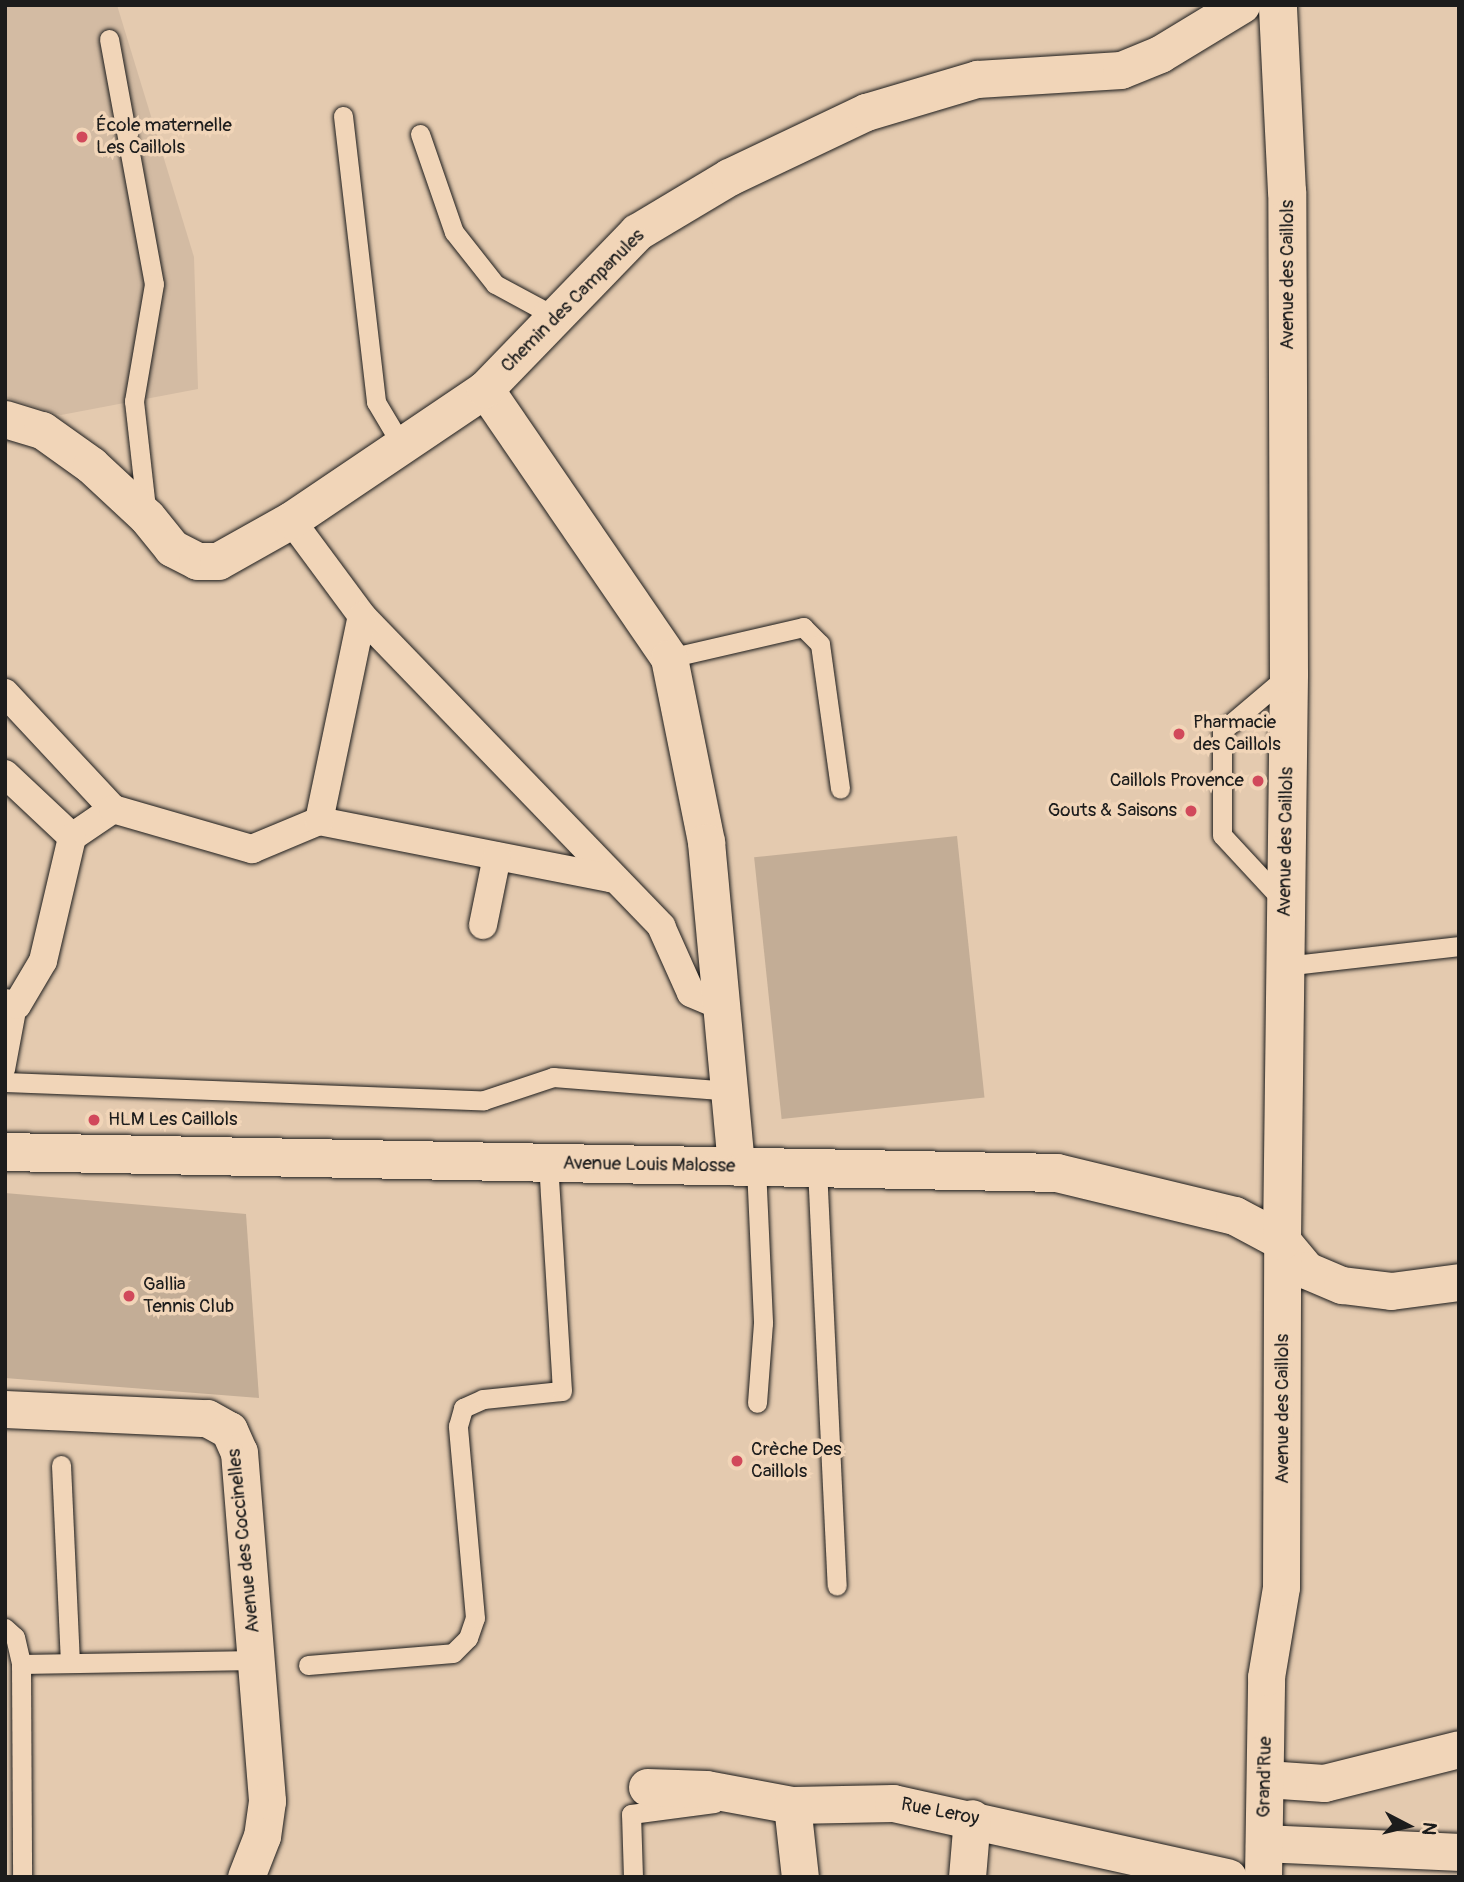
<!DOCTYPE html>
<html>
<head>
<meta charset="utf-8">
<style>
  body { margin:0 }
  #map { position:relative; width:1464px; height:1882px; overflow:hidden; background:#e4caaf; font-family:Pangolin,sans-serif }
  div>[style] { position:absolute }
  .built>* { inset:0; background:#d3bba3 }
  .green>* { inset:0; background:#c3ad96; transform-origin:0 0 }
  .roads { filter:drop-shadow(0 0 2px #1c1c1c) drop-shadow(0 0 2px #1c1c1c) }
  .service>* { height:19px; margin:-9.5px; padding:0 9.5px; transform-origin:9.5px; border-radius:9.5px; background:#f1d5b8 }
  .pedestrian>* { height:28px; margin:-14px; padding:0 14px; transform-origin:14px; border-radius:14px; background:#f1d5b8 }
  .minor>* { height:37px; margin:-18.5px; padding:0 18.5px; transform-origin:18.5px; border-radius:18.5px; background:#f1d5b8 }
  .tertiary>* { height:38px; margin:-19px; padding:0 19px; transform-origin:19px; border-radius:19px; background:#f1d5b8 }
  .dots>* { width:19px; height:19px; translate:-50% -50%; box-sizing:border-box; border:4px solid #f1d5b8; border-radius:50% }
  span { translate:-50% -50%; white-space:nowrap; text-align:center; line-height:1.15; -webkit-text-stroke:7px #f1d5b8; paint-order:stroke }
  .poi-label { font-size:19px; color:#1c1c1c }
  .left { translate:0 -50%; text-align:left }
  .right { translate:-100% -50%; text-align:right }
  .street-label { font-size:19px; color:#1c1c1c }
  .frame { position:absolute; inset:0; border:7px solid #1c1c1c; pointer-events:none }
  .north { position:absolute; left:1373px; top:1791px; width:70px; height:70px; -webkit-text-stroke:5px #f1d5b8; paint-order:stroke; rotate:97deg; font-size:19px; font-weight:700; line-height:28px; text-align:center; color:#1c1c1c }
  .north::after { content:''; display:block; margin:auto; width:24px; height:32px; background:#1c1c1c; clip-path:polygon(50% 0,100% 100%,50% 72%,0 100%) }
</style>
</head>
<body>
<div id="map">
  <div class="built">
    <div style="clip-path:polygon(5px 5px,117px 5px,194px 257px,198px 389px,61px 415px,5px 397px)"></div>
  </div>
  <div class="green">
    <div style="left:957px;top:836px;width:263px;height:204px;rotate:84deg"></div>
    <div style="clip-path:polygon(5px 1193px,246px 1214px,259px 1398px,5px 1378px)"></div>
  </div>
  <div class="roads">
    <div class="service">
      <div style="left:109px;top:39px;width:249px;rotate:79.6deg"></div>
      <div style="left:154px;top:284px;width:119px;rotate:99.7deg"></div>
      <div style="left:134px;top:401px;width:116px;rotate:83.6deg"></div>
      <div style="left:343px;top:116px;width:288px;rotate:83.4deg"></div>
      <div style="left:376px;top:402px;width:49px;rotate:59.2deg"></div>
      <div style="left:420px;top:134px;width:104px;rotate:70.9deg"></div>
      <div style="left:454px;top:232px;width:66px;rotate:51.7deg"></div>
      <div style="left:495px;top:284px;width:55px;rotate:28.4deg"></div>
      <div style="left:543px;top:310px;width:18px;rotate:6deg"></div>
      <div style="left:669px;top:658px;width:138px;rotate:-13deg"></div>
      <div style="left:803px;top:627px;width:24px;rotate:45deg"></div>
      <div style="left:820px;top:644px;width:146px;rotate:82.1deg"></div>
      <div style="left:1284px;top:902px;width:91px;rotate:-132.8deg"></div>
      <div style="left:1222px;top:835px;width:104px;rotate:-90deg"></div>
      <div style="left:1222px;top:731px;width:87px;rotate:-40.3deg"></div>
      <div style="left:1284px;top:966px;width:176px;rotate:-6.5deg"></div>
      <div style="left:5px;top:1069px;width:65px;rotate:-79.4deg"></div>
      <div style="left:5px;top:1082px;width:479px;rotate:2.2deg"></div>
      <div style="left:484px;top:1100px;width:73px;rotate:-18.4deg"></div>
      <div style="left:553px;top:1077px;width:177px;rotate:4.5deg"></div>
      <div style="left:756px;top:1167px;width:156px;rotate:87.4deg"></div>
      <div style="left:763px;top:1323px;width:80px;rotate:94.3deg"></div>
      <div style="left:817px;top:1168px;width:418px;rotate:87.3deg"></div>
      <div style="left:61px;top:1465px;width:197px;rotate:87.4deg"></div>
      <div style="left:5px;top:1628px;width:13px;rotate:42deg"></div>
      <div style="left:15px;top:1637px;width:28px;rotate:77deg"></div>
      <div style="left:21px;top:1664px;width:235px;rotate:-1deg"></div>
      <div style="left:21px;top:1664px;width:213px;rotate:89.7deg"></div>
      <div style="left:308px;top:1665px;width:145px;rotate:-4.7deg"></div>
      <div style="left:453px;top:1653px;width:21px;rotate:-45deg"></div>
      <div style="left:468px;top:1638px;width:21px;rotate:-71deg"></div>
      <div style="left:475px;top:1618px;width:193px;rotate:-95.1deg"></div>
      <div style="left:458px;top:1426px;width:19px;rotate:-74deg"></div>
      <div style="left:463px;top:1408px;width:22px;rotate:-24deg"></div>
      <div style="left:483px;top:1399px;width:79px;rotate:-5.8deg"></div>
      <div style="left:562px;top:1391px;width:227px;rotate:-93.5deg"></div>
      <div style="left:633px;top:1877px;width:63px;rotate:-91.8deg"></div>
      <div style="left:631px;top:1814px;width:84px;rotate:-7.5deg"></div>
    </div>
    <div class="pedestrian">
      <div style="left:291px;top:520px;width:119px;rotate:53.5deg"></div>
      <div style="left:362px;top:616px;width:431px;rotate:46deg"></div>
      <div style="left:661px;top:926px;width:73px;rotate:65.9deg"></div>
      <div style="left:691px;top:993px;width:33px;rotate:23deg"></div>
      <div style="left:5px;top:693px;width:158px;rotate:47deg"></div>
      <div style="left:5px;top:774px;width:92px;rotate:43.2deg"></div>
      <div style="left:72px;top:837px;width:50px;rotate:-34.3deg"></div>
      <div style="left:113px;top:809px;width:145px;rotate:16.1deg"></div>
      <div style="left:252px;top:849px;width:73px;rotate:-22.7deg"></div>
      <div style="left:319px;top:821px;width:297px;rotate:11.1deg"></div>
      <div style="left:319px;top:821px;width:209px;rotate:-78.2deg"></div>
      <div style="left:483px;top:925px;width:70px;rotate:-78.5deg"></div>
      <div style="left:5px;top:1003px;width:12px;rotate:9deg"></div>
      <div style="left:17px;top:1005px;width:51px;rotate:-59.4deg"></div>
      <div style="left:43px;top:961px;width:127px;rotate:-76.8deg"></div>
    </div>
    <div class="minor">
      <div style="left:485px;top:389px;width:326px;rotate:55.6deg"></div>
      <div style="left:669px;top:658px;width:188px;rotate:78.6deg"></div>
      <div style="left:706px;top:842px;width:326px;rotate:84.7deg"></div>
      <div style="left:5px;top:419px;width:39px;rotate:17deg"></div>
      <div style="left:42px;top:430px;width:60px;rotate:35.5deg"></div>
      <div style="left:91px;top:465px;width:76px;rotate:42.9deg"></div>
      <div style="left:147px;top:517px;width:40px;rotate:51deg"></div>
      <div style="left:172px;top:548px;width:28px;rotate:27deg"></div>
      <div style="left:197px;top:561px;width:21px"></div>
      <div style="left:218px;top:561px;width:84px;rotate:-29.3deg"></div>
      <div style="left:291px;top:520px;width:234px;rotate:-34deg"></div>
      <div style="left:485px;top:389px;width:219px;rotate:-45.9deg"></div>
      <div style="left:637px;top:232px;width:107px;rotate:-30.9deg"></div>
      <div style="left:729px;top:177px;width:152px;rotate:-25.4deg"></div>
      <div style="left:866px;top:112px;width:116px;rotate:-16.6deg"></div>
      <div style="left:977px;top:79px;width:144px;rotate:-3.6deg"></div>
      <div style="left:1121px;top:70px;width:42px;rotate:-22.3deg"></div>
      <div style="left:1160px;top:54px;width:95px;rotate:-31.2deg"></div>
      <div style="left:1282px;top:1241px;width:38px;rotate:50deg"></div>
      <div style="left:1306px;top:1270px;width:39px;rotate:23deg"></div>
      <div style="left:1342px;top:1285px;width:49px;rotate:7deg"></div>
      <div style="left:1391px;top:1291px;width:69px;rotate:-7.5deg"></div>
      <div style="left:5px;top:1409px;width:202px;rotate:2.6deg"></div>
      <div style="left:207px;top:1418px;width:25px;rotate:29deg"></div>
      <div style="left:229px;top:1430px;width:24px;rotate:66deg"></div>
      <div style="left:239px;top:1452px;width:350px;rotate:85.4deg"></div>
      <div style="left:267px;top:1801px;width:35px;rotate:98deg"></div>
      <div style="left:262px;top:1836px;width:44px;rotate:111.3deg"></div>
      <div style="left:1266px;top:1779px;width:58px;rotate:3.9deg"></div>
      <div style="left:1324px;top:1783px;width:139px;rotate:-14.1deg"></div>
      <div style="left:647px;top:1787px;width:59px;rotate:1.9deg"></div>
      <div style="left:706px;top:1789px;width:87px;rotate:10.5deg"></div>
      <div style="left:792px;top:1805px;width:101px;rotate:-1.1deg"></div>
      <div style="left:893px;top:1803px;width:343px;rotate:12.5deg"></div>
      <div style="left:792px;top:1805px;width:72px;rotate:83.7deg"></div>
      <div style="left:1264px;top:1843px;width:195px;rotate:2.6deg"></div>
      <div style="left:967px;top:1877px;width:59px;rotate:-85.2deg"></div>
      <div style="left:1263px;top:1877px;width:200px;rotate:-89.1deg"></div>
      <div style="left:1266px;top:1677px;width:91px;rotate:-80.5deg"></div>
      <div style="left:1281px;top:1587px;width:346px;rotate:-89.8deg"></div>
    </div>
    <div class="tertiary">
      <div style="left:5px;top:1152px;width:1052px;rotate:1.14deg"></div>
      <div style="left:1057px;top:1173px;width:183px;rotate:13.6deg"></div>
      <div style="left:1235px;top:1216px;width:53px;rotate:28deg"></div>
      <div style="left:1282px;top:1241px;width:567px;rotate:-89.29deg"></div>
      <div style="left:1289px;top:674px;width:482px;rotate:-90.2deg"></div>
      <div style="left:1287px;top:192px;width:187px;rotate:-92.8deg"></div>
    </div>
  </div>
  <div class="dots">
    <div style="left:82px;top:137px;background:#d1495b"></div>
    <div style="left:1179px;top:734px;background:#d1495b"></div>
    <div style="left:1258px;top:781px;background:#d1495b"></div>
    <div style="left:1191px;top:811px;background:#d1495b"></div>
    <div style="left:94px;top:1120px;background:#d1495b"></div>
    <div style="left:129px;top:1296px;background:#d1495b"></div>
    <div style="left:737px;top:1461px;background:#d1495b"></div>
  </div>
  <div class="poi-label">
    <span class="left" style="left:96px;top:137px">École maternelle<br>Les Caillols</span>
    <span class="left" style="left:1193px;top:734px">Pharmacie<br>des Caillols</span>
    <span class="right" style="left:1244px;top:781px">Caillols Provence</span>
    <span class="right" style="left:1177px;top:811px">Gouts &amp; Saisons</span>
    <span class="left" style="left:108px;top:1120px">HLM Les Caillols</span>
    <span class="left" style="left:143px;top:1296px">Gallia<br>Tennis Club</span>
    <span class="left" style="left:751px;top:1461px">Crèche Des<br>Caillols</span>
  </div>
  <div class="street-label">
    <span style="left:1288px;top:275px;rotate:-90deg">Avenue des Caillols</span>
    <span style="left:573px;top:301px;rotate:-45deg">Chemin des Campanules</span>
    <span style="left:1286px;top:842px;rotate:-89deg">Avenue des Caillols</span>
    <span style="left:649px;top:1165px;rotate:1deg">Avenue Louis Malosse</span>
    <span style="left:1283px;top:1409px;rotate:-90deg">Avenue des Caillols</span>
    <span style="left:244px;top:1541px;rotate:-96deg">Avenue des Coccinelles</span>
    <span style="left:1265px;top:1777px;rotate:-89deg">Grand'Rue</span>
    <span style="left:940px;top:1812px;rotate:11deg">Rue Leroy</span>
  </div>
  <div class="frame"></div>
  <div class="north">N</div>
</div>
</body>
</html>
